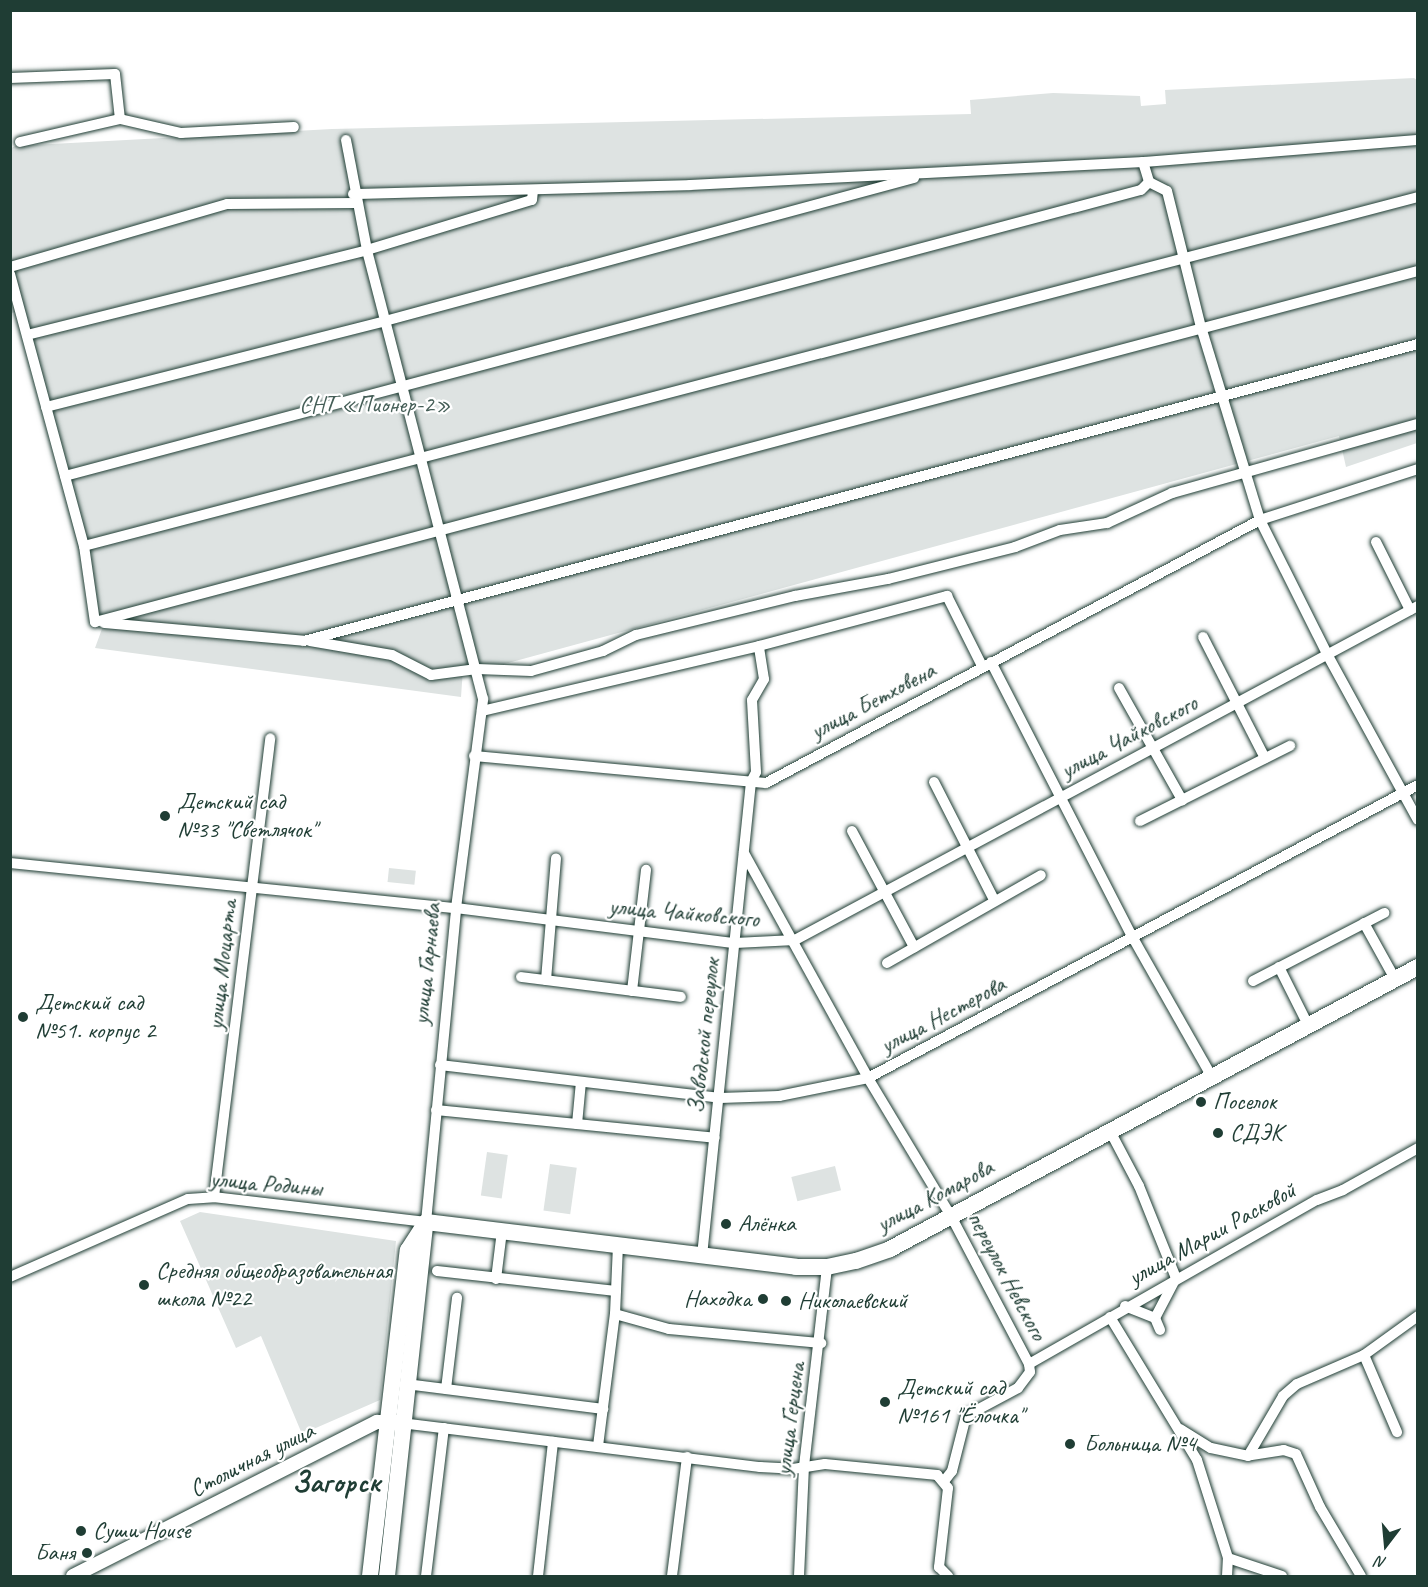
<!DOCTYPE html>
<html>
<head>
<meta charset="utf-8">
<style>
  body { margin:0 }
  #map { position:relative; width:1428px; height:1587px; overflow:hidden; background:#fff; font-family:Caveat,sans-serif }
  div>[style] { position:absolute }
  .green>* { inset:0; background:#dee3e2; transform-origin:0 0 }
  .roads { filter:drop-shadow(0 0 2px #1f3d34) drop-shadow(0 0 2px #1f3d34) }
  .street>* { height:10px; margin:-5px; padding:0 5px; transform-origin:5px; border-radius:5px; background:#fff }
  .secondary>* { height:14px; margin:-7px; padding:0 7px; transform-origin:7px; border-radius:7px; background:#fff }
  .primary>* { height:16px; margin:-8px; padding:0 8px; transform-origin:8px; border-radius:8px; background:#fff }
  .dots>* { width:16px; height:16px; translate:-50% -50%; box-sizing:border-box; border:3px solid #fff; border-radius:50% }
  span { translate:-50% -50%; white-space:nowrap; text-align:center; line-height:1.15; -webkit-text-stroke:4.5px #fff; paint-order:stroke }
  .park-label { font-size:24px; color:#455e57 }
  .street-label { font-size:24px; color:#1f3d34 }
  .poi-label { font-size:24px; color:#1f3d34 }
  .left { translate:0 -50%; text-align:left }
  .right { translate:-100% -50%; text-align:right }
  .district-label { font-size:30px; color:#1f3d34; font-weight:700 }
  .frame { position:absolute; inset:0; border:12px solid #1f3d34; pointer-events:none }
  .north { position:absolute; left:1356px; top:1515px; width:60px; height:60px; -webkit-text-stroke:4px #fff; paint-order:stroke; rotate:196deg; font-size:16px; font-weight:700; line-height:24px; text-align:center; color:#1f3d34 }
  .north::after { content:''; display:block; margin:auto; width:21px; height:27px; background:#1f3d34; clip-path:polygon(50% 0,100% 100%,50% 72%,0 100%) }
</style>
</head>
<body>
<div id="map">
  <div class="green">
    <div style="clip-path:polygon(1414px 78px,1418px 81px,1417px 443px,1346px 467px,1339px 436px,490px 668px,463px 669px,461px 697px,95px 648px,103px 626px,95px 613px,17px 312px,11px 313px,10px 149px,15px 146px,332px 129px,971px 114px,970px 100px,1053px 93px,1140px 96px,1141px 106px,1166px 104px,1165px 90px)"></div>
    <div style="left:389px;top:868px;width:27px;height:14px;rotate:6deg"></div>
    <div style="left:487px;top:1152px;width:21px;height:44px;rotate:8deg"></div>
    <div style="left:550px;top:1164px;width:27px;height:47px;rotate:8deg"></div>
    <div style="left:835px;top:1166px;width:25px;height:45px;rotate:76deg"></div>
    <div style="clip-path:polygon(200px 1212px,396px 1241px,380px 1400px,302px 1434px,261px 1336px,236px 1348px,180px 1221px)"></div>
  </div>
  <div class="roads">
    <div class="street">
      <div style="left:10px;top:78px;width:105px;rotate:-2.2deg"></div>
      <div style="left:115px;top:74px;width:45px;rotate:83.7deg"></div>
      <div style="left:20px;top:142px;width:103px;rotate:-13deg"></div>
      <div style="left:120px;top:119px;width:63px;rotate:12.9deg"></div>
      <div style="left:181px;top:133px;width:113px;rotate:-3deg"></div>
      <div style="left:1143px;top:162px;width:21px;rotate:73deg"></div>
      <div style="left:1149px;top:182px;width:20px;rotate:27deg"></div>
      <div style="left:1167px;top:191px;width:140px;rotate:76deg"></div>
      <div style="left:1201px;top:327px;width:202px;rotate:73deg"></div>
      <div style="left:1260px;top:520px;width:150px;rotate:63.4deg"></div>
      <div style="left:1327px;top:654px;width:189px;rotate:61.3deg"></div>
      <div style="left:353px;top:194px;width:337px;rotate:-1.5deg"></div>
      <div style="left:690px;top:185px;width:454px;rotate:-2.9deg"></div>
      <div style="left:1143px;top:162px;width:276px;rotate:-4.6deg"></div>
      <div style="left:10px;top:267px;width:226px;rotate:-16.2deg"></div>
      <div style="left:227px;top:204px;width:130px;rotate:-0.4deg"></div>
      <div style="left:10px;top:274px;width:282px;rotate:74.8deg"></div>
      <div style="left:84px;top:546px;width:77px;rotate:81.8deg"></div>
      <div style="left:27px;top:335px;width:350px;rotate:-14deg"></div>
      <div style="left:367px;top:250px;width:172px;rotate:-16.9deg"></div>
      <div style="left:532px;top:200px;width:10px;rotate:-84deg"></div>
      <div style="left:46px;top:407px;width:350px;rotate:-14.2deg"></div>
      <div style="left:385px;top:321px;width:548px;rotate:-15.13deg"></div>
      <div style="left:65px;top:476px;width:1113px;rotate:-14.89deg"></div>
      <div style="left:1141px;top:190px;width:11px;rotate:-45deg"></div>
      <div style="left:1376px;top:542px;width:76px;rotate:63.4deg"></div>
      <div style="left:84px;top:546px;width:1379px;rotate:-14.66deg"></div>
      <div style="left:95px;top:622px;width:1369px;rotate:-14.86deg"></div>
      <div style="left:104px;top:623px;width:201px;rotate:5.1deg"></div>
      <div style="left:304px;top:641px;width:1153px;rotate:-14.93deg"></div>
      <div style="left:1203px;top:637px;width:136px;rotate:62.9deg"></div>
      <div style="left:310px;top:641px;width:83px;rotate:9.7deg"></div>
      <div style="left:392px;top:655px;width:44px;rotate:27.1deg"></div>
      <div style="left:431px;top:675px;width:46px;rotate:-7.4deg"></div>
      <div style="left:477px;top:669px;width:54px;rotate:2.1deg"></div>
      <div style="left:531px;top:671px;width:75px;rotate:-15.5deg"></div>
      <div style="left:603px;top:651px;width:37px;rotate:-26deg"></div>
      <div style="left:636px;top:635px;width:164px;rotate:-13.8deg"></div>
      <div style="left:795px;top:596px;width:95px;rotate:-10.4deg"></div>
      <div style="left:888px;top:579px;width:131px;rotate:-14.1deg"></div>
      <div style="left:1015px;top:547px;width:48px;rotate:-20.7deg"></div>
      <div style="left:1060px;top:530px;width:48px;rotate:-8.5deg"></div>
      <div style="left:1107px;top:523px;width:72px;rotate:-24.8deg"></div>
      <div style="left:1172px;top:493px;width:255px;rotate:-15.7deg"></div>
      <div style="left:991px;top:662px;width:310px;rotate:62.8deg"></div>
      <div style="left:1133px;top:938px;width:160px;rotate:60.4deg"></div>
      <div style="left:1119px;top:688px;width:129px;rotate:60.6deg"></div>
      <div style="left:482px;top:711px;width:285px;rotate:-13.2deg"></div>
      <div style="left:759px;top:646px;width:195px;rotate:-14.9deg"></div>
      <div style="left:947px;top:596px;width:78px;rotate:63.4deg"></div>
      <div style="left:474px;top:756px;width:293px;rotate:5.3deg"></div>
      <div style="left:766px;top:783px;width:560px;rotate:-28.03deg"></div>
      <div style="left:1260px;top:520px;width:166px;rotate:-17.9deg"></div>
      <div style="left:934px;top:782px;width:132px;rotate:63deg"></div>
      <div style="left:1140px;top:821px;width:168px;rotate:-26.6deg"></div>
      <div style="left:852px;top:831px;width:132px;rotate:61.9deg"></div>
      <div style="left:744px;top:853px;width:257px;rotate:61.1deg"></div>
      <div style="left:868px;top:1078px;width:161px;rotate:59deg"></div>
      <div style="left:951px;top:1216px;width:167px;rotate:62.2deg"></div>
      <div style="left:1029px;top:1364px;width:8px;rotate:83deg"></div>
      <div style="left:1030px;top:1372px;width:20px;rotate:127deg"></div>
      <div style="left:1018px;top:1388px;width:59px;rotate:151.7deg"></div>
      <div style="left:966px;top:1416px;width:57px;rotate:104.3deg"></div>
      <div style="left:952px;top:1471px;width:11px;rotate:128deg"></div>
      <div style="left:10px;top:863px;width:448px;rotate:5.8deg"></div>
      <div style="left:456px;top:908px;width:281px;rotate:7.2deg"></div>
      <div style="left:735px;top:943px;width:60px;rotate:-2.9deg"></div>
      <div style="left:795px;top:940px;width:707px;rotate:-28.2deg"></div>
      <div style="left:1364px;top:923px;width:64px;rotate:61deg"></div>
      <div style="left:887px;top:963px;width:177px;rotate:-29.7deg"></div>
      <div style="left:1279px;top:967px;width:65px;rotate:63.4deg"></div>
      <div style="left:521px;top:977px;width:161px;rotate:7.1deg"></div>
      <div style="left:546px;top:980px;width:122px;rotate:-85.3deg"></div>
      <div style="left:1253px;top:981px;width:148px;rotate:-27.4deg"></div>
      <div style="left:632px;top:991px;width:122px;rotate:-83.4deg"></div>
      <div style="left:440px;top:1065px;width:282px;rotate:6.7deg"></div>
      <div style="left:720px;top:1098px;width:59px;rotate:-1.9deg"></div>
      <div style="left:779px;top:1096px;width:91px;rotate:-11.4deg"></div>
      <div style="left:868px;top:1078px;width:623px;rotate:-28.05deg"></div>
      <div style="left:436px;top:1110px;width:280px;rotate:5.7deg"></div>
      <div style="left:577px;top:1124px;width:42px;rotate:-84.6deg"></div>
      <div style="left:1110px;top:1131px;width:62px;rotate:62.2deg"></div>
      <div style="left:1139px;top:1186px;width:99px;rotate:68.1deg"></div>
      <div style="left:1176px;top:1278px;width:45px;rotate:117.7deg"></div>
      <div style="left:1155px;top:1318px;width:13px;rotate:67deg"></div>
      <div style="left:214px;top:1197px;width:462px;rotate:-83deg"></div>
      <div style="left:702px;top:1256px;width:477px;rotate:-84.1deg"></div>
      <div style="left:751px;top:782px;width:11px;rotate:-63deg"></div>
      <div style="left:756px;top:772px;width:72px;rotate:-93.2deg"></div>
      <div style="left:752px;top:700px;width:24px;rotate:-60deg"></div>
      <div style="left:764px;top:679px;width:33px;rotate:-99deg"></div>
      <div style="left:437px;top:1271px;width:180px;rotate:6.4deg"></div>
      <div style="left:10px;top:1277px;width:194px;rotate:-23.7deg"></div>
      <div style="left:188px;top:1199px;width:26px;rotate:-4deg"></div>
      <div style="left:214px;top:1197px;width:213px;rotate:6.7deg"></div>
      <div style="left:426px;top:1222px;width:315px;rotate:-84.5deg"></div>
      <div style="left:456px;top:908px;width:211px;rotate:-82.6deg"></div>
      <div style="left:483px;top:699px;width:464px;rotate:-104.5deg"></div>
      <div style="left:367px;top:250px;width:112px;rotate:-100.8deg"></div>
      <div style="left:496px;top:1279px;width:48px;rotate:-82.9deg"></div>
      <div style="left:1125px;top:1306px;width:32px;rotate:22deg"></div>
      <div style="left:615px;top:1314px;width:56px;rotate:15.5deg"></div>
      <div style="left:669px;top:1329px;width:153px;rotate:5.3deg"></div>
      <div style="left:1110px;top:1317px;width:167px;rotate:58.7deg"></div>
      <div style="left:1197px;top:1460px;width:103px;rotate:72.4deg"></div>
      <div style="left:1228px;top:1558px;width:57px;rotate:18.4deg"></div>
      <div style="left:1364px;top:1355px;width:84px;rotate:66.8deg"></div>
      <div style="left:1029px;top:1364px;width:331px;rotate:-29.7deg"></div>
      <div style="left:1317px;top:1200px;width:28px;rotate:-21deg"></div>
      <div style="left:1343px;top:1190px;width:86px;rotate:-29.2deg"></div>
      <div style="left:406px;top:1384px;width:199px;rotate:7.2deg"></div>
      <div style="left:446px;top:1389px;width:92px;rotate:-83.1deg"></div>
      <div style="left:401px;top:1423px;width:362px;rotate:7deg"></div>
      <div style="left:760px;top:1467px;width:33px;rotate:3deg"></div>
      <div style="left:793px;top:1469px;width:32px;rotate:-9deg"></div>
      <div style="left:825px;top:1464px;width:113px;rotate:5.6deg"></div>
      <div style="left:937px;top:1475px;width:17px;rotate:50deg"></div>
      <div style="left:948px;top:1488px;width:80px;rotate:96.5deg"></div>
      <div style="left:939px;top:1567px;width:13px;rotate:45deg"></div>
      <div style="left:1180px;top:1429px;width:36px;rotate:32deg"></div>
      <div style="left:1211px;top:1448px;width:38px;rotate:12deg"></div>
      <div style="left:598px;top:1446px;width:133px;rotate:-82.7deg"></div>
      <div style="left:615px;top:1314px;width:68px;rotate:-87.5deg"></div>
      <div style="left:426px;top:1576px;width:149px;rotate:-83.1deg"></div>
      <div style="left:538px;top:1576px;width:135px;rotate:-83.6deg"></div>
      <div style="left:672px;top:1576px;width:120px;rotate:-82.8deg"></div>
      <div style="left:799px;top:1576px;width:110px;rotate:-87.4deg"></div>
      <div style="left:804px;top:1466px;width:200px;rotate:-83.4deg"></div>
      <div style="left:1227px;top:1576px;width:18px;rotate:-87deg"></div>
      <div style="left:1361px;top:1576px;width:80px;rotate:-120.7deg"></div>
      <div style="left:1320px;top:1507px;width:58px;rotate:-114.4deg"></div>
      <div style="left:1296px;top:1454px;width:13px;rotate:-162deg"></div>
      <div style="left:1284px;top:1450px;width:36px;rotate:171deg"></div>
      <div style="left:1248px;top:1456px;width:69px;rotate:-59.7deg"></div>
      <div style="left:1283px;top:1396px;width:18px;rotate:-41deg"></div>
      <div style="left:1297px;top:1384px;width:73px;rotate:-23.4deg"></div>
      <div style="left:1364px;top:1355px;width:67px;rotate:-35.8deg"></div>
    </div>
    <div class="secondary">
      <div style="left:73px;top:1576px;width:341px;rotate:-26.9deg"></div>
      <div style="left:377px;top:1422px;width:20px"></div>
    </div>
    <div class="primary">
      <div style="left:426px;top:1222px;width:373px;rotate:6.9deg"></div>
      <div style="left:796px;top:1267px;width:31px"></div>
      <div style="left:827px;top:1267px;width:30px;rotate:-12deg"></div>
      <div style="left:856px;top:1261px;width:36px;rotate:-19deg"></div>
      <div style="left:890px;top:1249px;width:599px;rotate:-28.11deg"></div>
      <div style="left:370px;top:1576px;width:328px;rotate:-83.4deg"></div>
      <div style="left:408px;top:1250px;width:33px;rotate:-57deg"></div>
      <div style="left:387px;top:1576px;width:352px;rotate:-83.8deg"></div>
    </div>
  </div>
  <div class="dots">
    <div style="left:165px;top:816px;background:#1f3d34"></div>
    <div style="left:23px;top:1017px;background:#1f3d34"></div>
    <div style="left:1201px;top:1102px;background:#1f3d34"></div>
    <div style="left:1218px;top:1133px;background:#1f3d34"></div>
    <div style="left:726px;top:1224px;background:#1f3d34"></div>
    <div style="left:144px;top:1285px;background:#1f3d34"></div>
    <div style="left:763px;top:1299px;background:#1f3d34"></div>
    <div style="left:786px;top:1301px;background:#1f3d34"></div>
    <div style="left:885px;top:1402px;background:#1f3d34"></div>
    <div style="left:1070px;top:1444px;background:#1f3d34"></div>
    <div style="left:81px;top:1531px;background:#1f3d34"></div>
    <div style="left:87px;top:1553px;background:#1f3d34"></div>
  </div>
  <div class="park-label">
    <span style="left:375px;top:405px">СНТ «Пионер-2»</span>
  </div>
  <div class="street-label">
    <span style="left:873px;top:701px;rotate:-28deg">улица Бетховена</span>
    <span style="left:1129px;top:737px;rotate:-28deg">улица Чайковского</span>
    <span style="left:684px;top:913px;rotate:5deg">улица Чайковского</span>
    <span style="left:427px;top:964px;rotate:-84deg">улица Гарнаева</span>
    <span style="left:222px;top:965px;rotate:-84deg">улица Моцарта</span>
    <span style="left:943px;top:1015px;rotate:-28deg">улица Нестерова</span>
    <span style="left:704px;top:1036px;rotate:-84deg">Заводской переулок</span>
    <span style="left:266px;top:1184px;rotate:5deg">улица Родины</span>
    <span style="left:935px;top:1196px;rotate:-28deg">улица Комарова</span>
    <span style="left:1212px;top:1234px;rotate:-29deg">улица Марии Расковой</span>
    <span style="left:1007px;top:1276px;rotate:62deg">переулок Невского</span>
    <span style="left:790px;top:1419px;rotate:-83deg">улица Герцена</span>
    <span style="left:252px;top:1460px;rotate:-27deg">Столичная улица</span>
  </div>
  <div class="poi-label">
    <span class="left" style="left:177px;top:816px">Детский сад<br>№33 "Светлячок"</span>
    <span class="left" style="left:35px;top:1017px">Детский сад<br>№51. корпус 2</span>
    <span class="left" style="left:1213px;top:1102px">Поселок</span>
    <span class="left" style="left:1230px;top:1133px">СДЭК</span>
    <span class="left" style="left:738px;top:1224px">Алёнка</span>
    <span class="left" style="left:156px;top:1285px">Средняя общеобразовательная<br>школа №22</span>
    <span class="right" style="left:751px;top:1299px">Находка</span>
    <span class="left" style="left:798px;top:1301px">Николаевский</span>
    <span class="left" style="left:897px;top:1402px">Детский сад<br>№161 "Ёлочка"</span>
    <span class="left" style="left:1084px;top:1444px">Больница №4</span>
    <span class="left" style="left:93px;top:1531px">Суши House</span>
    <span class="right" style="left:75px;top:1553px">Баня</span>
  </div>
  <div class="district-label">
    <span style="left:336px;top:1482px">Загорск</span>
  </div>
  <div class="frame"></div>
  <div class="north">N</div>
</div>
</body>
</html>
